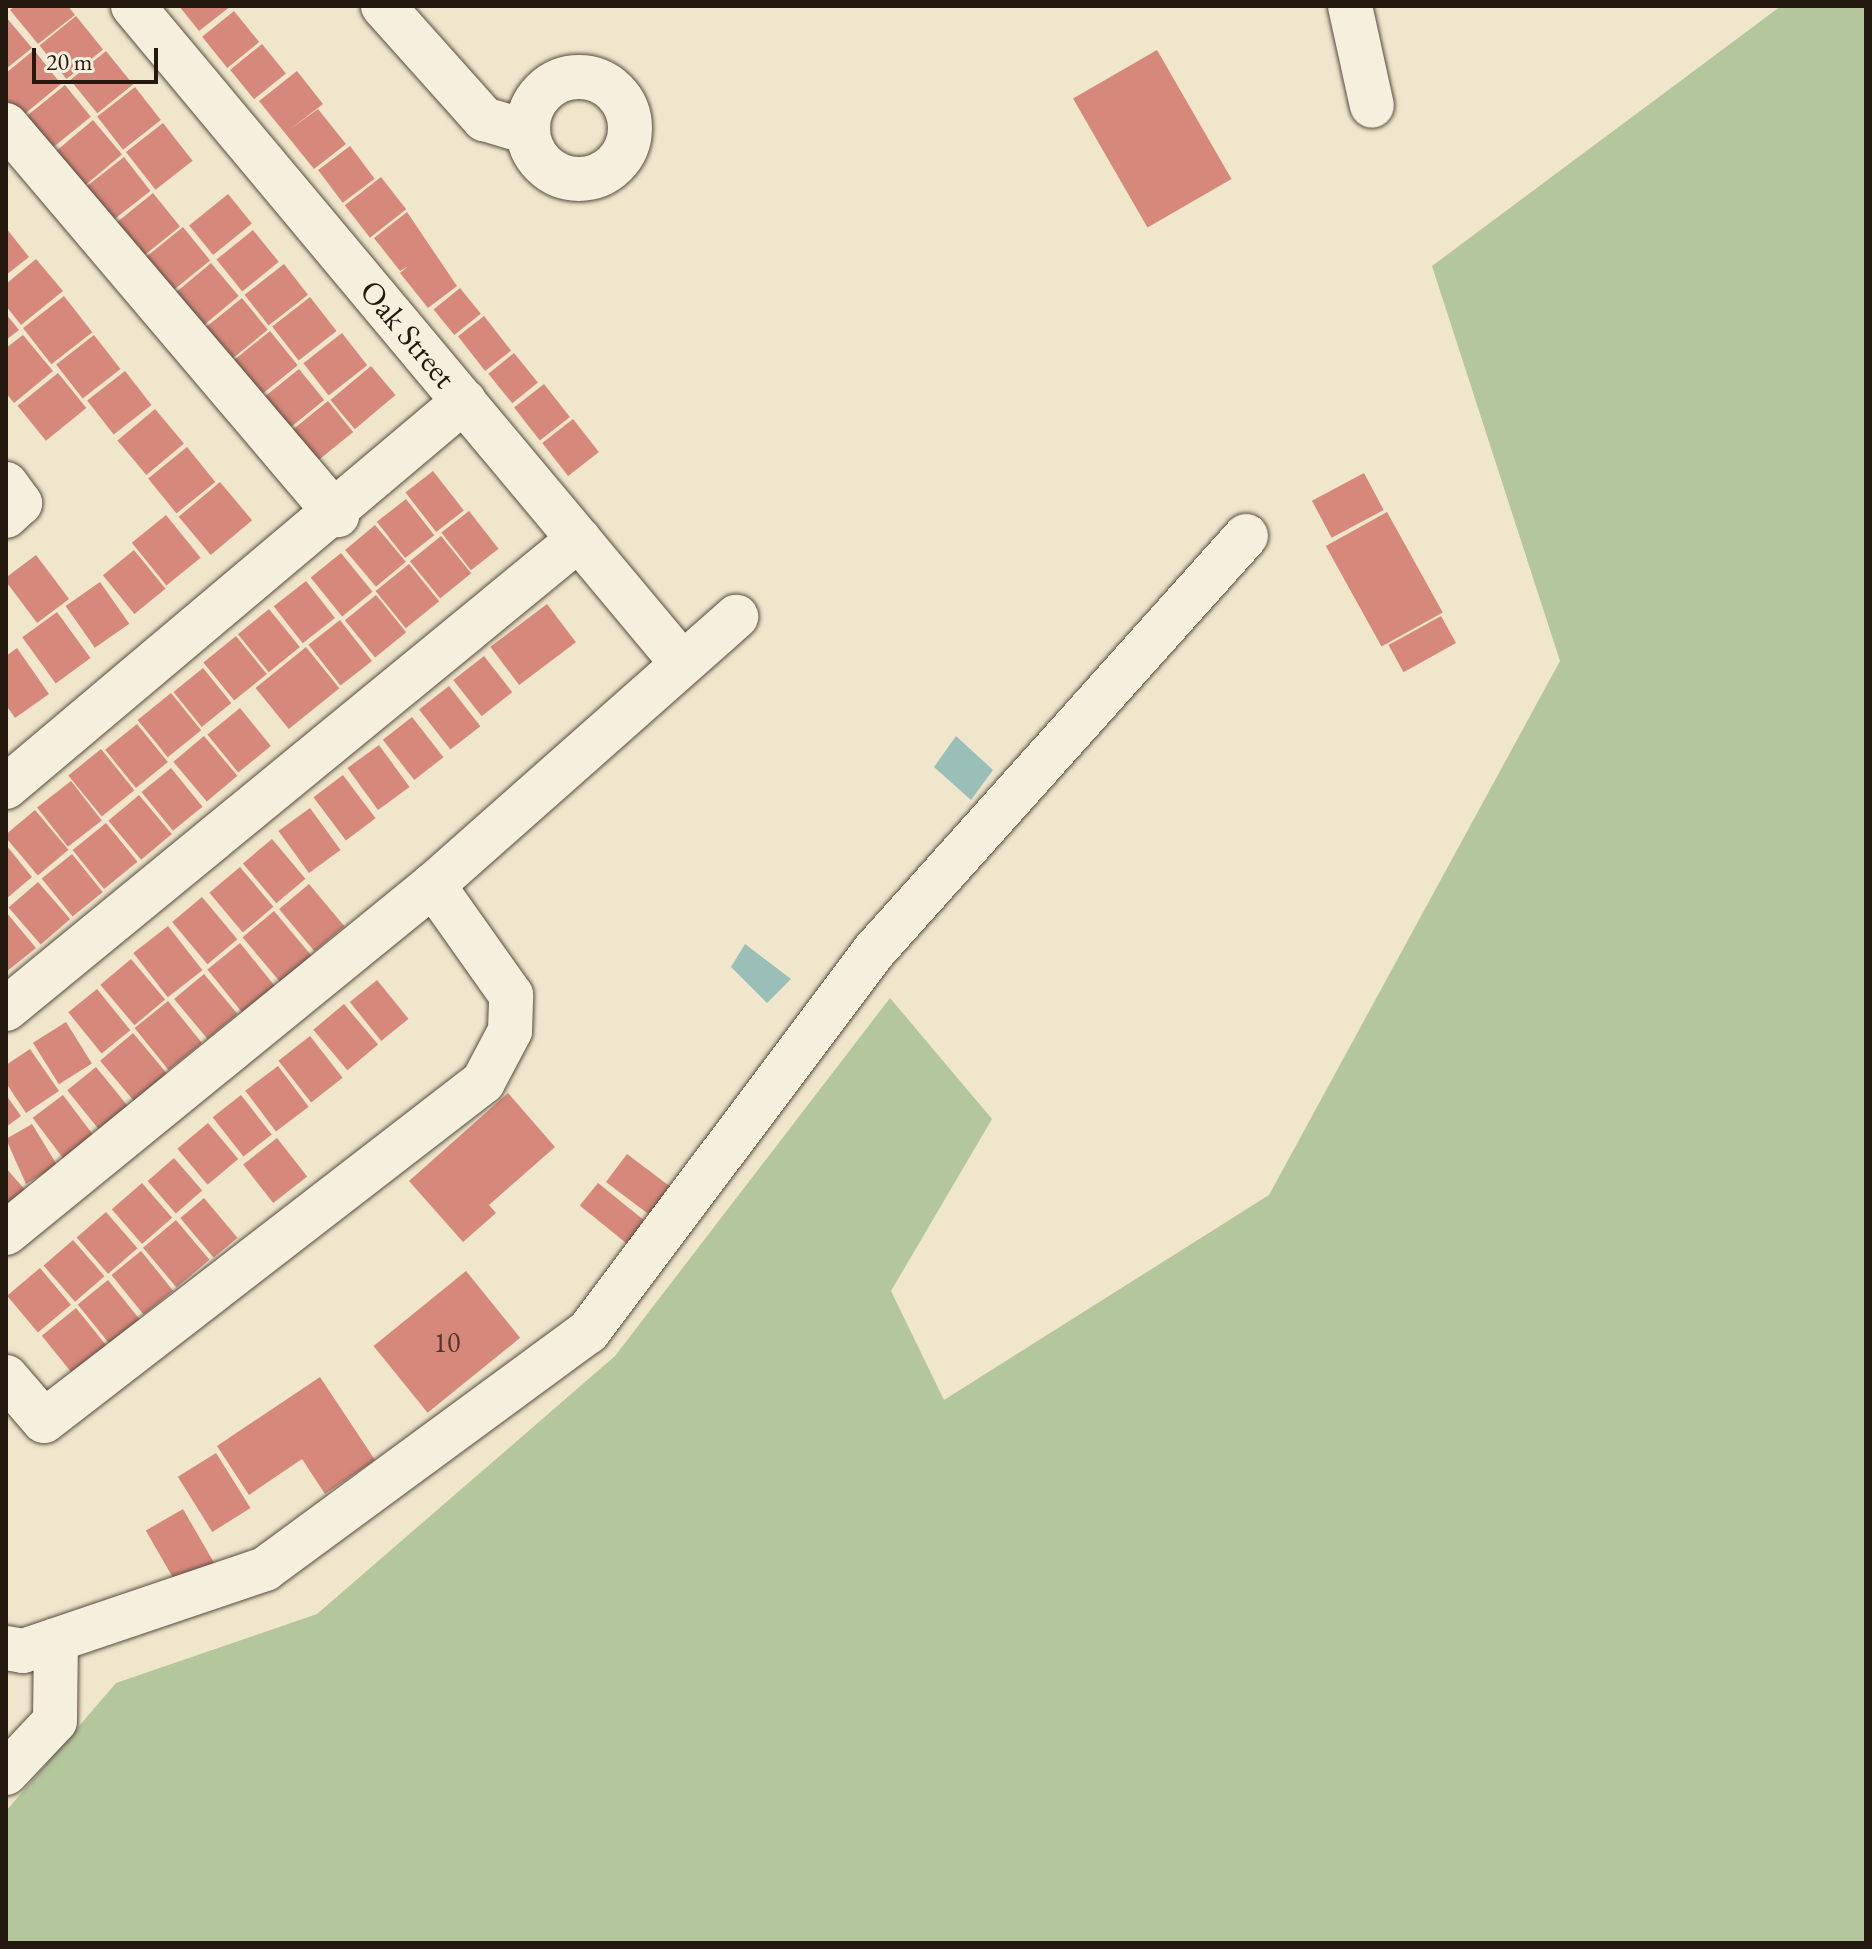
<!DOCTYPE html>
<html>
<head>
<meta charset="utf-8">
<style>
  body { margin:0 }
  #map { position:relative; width:1872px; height:1949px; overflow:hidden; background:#efe6cc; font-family:"EB Garamond",serif }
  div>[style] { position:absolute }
  .green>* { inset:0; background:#b4c69c }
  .water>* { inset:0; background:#9abfb8 }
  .building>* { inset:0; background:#d6897b; transform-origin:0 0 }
  .roads { filter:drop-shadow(0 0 2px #574c3e) drop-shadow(0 0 2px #574c3e) }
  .street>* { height:44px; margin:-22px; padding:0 22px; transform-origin:22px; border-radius:22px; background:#f5efde }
  .street>.ring { margin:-22px; padding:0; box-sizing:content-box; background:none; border:44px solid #f5efde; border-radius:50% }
  span { translate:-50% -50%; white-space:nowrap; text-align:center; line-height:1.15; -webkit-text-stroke:6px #f5efde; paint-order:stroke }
  .number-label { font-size:28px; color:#503529 }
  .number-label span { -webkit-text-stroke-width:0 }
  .street-label { font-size:32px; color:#24190e }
  .frame { position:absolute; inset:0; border:8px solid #24190e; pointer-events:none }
  .scale { position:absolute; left:32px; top:48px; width:126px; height:36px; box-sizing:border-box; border:4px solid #24190e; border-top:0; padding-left:10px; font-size:24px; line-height:28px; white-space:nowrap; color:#24190e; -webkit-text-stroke:6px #f5efde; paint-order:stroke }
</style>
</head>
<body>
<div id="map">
  <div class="green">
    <div style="clip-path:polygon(1781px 6px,1866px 6px,1866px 1943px,6px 1943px,6px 1811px,116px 1683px,317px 1614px,615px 1356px,890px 998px,992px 1119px,891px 1291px,944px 1400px,1269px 1195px,1560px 661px,1432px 266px)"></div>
  </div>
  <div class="water">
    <div style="clip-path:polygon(956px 736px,993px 770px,971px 800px,934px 767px)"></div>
    <div style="clip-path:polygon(745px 944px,791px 979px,767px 1003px,731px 967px)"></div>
  </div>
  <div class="building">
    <div style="clip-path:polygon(15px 6px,68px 6px,75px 15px,38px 44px,10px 10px)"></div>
    <div style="clip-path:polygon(179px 6px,231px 6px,199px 31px)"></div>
    <div style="left:234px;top:11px;width:40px;height:41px;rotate:51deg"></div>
    <div style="left:76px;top:16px;width:43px;height:47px;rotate:51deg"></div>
    <div style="clip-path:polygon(6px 17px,32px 48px,6px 69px)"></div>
    <div style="left:262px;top:44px;width:38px;height:41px;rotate:51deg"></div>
    <div style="clip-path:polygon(34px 50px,61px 84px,21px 117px,6px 99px,6px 73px)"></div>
    <div style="left:1157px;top:50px;width:149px;height:97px;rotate:60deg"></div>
    <div style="left:106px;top:51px;width:43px;height:46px;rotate:51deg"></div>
    <div style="clip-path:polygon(297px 71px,323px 104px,289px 130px,318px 109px,346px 144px,314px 169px,259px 101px)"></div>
    <div style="left:65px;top:85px;width:41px;height:52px;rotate:51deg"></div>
    <div style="left:135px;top:87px;width:42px;height:48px;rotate:52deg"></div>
    <div style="left:93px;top:120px;width:45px;height:50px;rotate:50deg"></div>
    <div style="left:163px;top:123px;width:48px;height:47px;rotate:52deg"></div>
    <div style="left:350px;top:146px;width:41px;height:40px;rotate:53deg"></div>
    <div style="left:124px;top:157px;width:43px;height:51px;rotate:52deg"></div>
    <div style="left:381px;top:177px;width:41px;height:46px;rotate:52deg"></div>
    <div style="left:153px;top:193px;width:43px;height:52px;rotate:51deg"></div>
    <div style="left:228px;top:194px;width:38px;height:50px;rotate:51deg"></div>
    <div style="clip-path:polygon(407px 212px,457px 286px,428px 308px,400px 273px,408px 266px,400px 271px,374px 238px)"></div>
    <div style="left:183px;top:227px;width:43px;height:52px;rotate:51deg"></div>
    <div style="clip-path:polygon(6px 228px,29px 257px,6px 275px)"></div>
    <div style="left:253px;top:230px;width:41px;height:47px;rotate:51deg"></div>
    <div style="clip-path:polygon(36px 259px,63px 291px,21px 325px,6px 306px,6px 284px)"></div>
    <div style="left:211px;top:263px;width:43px;height:51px;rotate:50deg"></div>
    <div style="left:284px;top:264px;width:39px;height:50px;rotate:52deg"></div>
    <div style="left:460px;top:288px;width:33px;height:34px;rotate:51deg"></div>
    <div style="left:64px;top:296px;width:46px;height:52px;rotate:52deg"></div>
    <div style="left:310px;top:297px;width:43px;height:48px;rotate:52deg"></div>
    <div style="left:242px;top:298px;width:41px;height:51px;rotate:51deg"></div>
    <div style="clip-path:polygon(6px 314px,19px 330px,6px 340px)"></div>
    <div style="left:484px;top:316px;width:44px;height:33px;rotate:52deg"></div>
    <div style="left:270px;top:331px;width:44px;height:50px;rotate:51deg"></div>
    <div style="left:342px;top:333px;width:41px;height:49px;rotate:52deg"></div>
    <div style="clip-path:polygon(23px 335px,53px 371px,14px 403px,6px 393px,6px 348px)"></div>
    <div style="left:94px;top:335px;width:43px;height:48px;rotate:52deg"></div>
    <div style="left:514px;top:353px;width:38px;height:33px;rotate:51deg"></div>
    <div style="left:371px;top:366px;width:38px;height:53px;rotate:50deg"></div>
    <div style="left:299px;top:369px;width:40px;height:49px;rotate:51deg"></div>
    <div style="left:125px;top:371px;width:43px;height:48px;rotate:52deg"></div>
    <div style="left:58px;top:373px;width:45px;height:52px;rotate:51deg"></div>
    <div style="left:544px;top:384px;width:42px;height:38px;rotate:52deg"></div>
    <div style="left:328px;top:401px;width:40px;height:50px;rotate:51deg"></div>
    <div style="left:155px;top:409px;width:45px;height:49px;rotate:50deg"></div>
    <div style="left:573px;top:419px;width:42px;height:39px;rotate:52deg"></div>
    <div style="left:187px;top:447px;width:45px;height:50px;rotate:51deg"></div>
    <div style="left:433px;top:471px;width:50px;height:35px;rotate:52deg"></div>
    <div style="left:1364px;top:473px;width:42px;height:59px;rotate:62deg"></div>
    <div style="left:220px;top:482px;width:50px;height:54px;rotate:50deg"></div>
    <div style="left:406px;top:499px;width:46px;height:37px;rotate:52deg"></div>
    <div style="left:469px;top:511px;width:48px;height:35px;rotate:52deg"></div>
    <div style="left:1387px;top:512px;width:115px;height:70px;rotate:61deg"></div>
    <div style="left:166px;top:515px;width:55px;height:44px;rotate:51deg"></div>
    <div style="left:375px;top:525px;width:48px;height:39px;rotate:50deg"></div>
    <div style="left:441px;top:536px;width:48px;height:40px;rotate:51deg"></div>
    <div style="left:134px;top:550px;width:50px;height:40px;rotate:51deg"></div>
    <div style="left:341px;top:553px;width:50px;height:39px;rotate:51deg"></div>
    <div style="left:36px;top:555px;width:55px;height:40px;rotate:53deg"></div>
    <div style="left:409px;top:564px;width:48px;height:43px;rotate:51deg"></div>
    <div style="left:306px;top:581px;width:47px;height:41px;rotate:52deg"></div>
    <div style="left:100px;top:582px;width:51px;height:42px;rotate:55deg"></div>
    <div style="left:376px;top:595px;width:48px;height:40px;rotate:51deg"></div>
    <div style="left:547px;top:604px;width:48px;height:71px;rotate:53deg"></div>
    <div style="left:269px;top:609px;width:49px;height:40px;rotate:51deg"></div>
    <div style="left:57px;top:612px;width:57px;height:43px;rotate:54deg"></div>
    <div style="left:1441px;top:616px;width:31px;height:60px;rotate:61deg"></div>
    <div style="left:340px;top:620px;width:52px;height:40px;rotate:52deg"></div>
    <div style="left:236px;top:636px;width:49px;height:42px;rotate:51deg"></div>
    <div style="left:306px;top:647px;width:53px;height:65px;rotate:51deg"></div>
    <div style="clip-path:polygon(17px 648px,49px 694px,15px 718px,6px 705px,6px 656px)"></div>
    <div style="left:484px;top:656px;width:46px;height:39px;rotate:52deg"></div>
    <div style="left:203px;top:668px;width:45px;height:38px;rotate:51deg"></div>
    <div style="left:449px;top:686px;width:51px;height:38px;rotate:52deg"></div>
    <div style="left:171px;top:693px;width:48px;height:43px;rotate:51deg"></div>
    <div style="left:240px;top:708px;width:49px;height:42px;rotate:51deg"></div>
    <div style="left:412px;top:717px;width:51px;height:37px;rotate:52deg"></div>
    <div style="left:137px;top:724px;width:49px;height:41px;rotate:51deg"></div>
    <div style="left:204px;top:736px;width:52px;height:40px;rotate:50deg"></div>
    <div style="left:379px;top:745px;width:52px;height:39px;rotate:54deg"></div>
    <div style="left:101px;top:749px;width:53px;height:42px;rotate:51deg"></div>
    <div style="left:171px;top:768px;width:50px;height:38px;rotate:51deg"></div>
    <div style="left:343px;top:775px;width:54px;height:37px;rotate:53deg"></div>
    <div style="left:71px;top:781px;width:50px;height:43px;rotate:52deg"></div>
    <div style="left:139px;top:795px;width:51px;height:40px;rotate:50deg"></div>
    <div style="left:310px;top:808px;width:52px;height:39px;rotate:54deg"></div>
    <div style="left:35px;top:810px;width:52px;height:40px;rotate:50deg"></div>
    <div style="left:106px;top:823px;width:50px;height:43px;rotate:51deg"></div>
    <div style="left:272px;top:839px;width:52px;height:38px;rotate:50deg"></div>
    <div style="clip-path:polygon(6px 845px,32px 877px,6px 899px)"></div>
    <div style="left:72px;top:854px;width:49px;height:39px;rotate:51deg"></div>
    <div style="left:240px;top:867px;width:52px;height:40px;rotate:50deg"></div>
    <div style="left:38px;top:882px;width:49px;height:39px;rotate:49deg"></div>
    <div style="left:309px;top:884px;width:55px;height:39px;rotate:50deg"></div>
    <div style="left:202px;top:897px;width:55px;height:39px;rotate:50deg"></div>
    <div style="left:274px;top:911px;width:60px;height:41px;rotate:50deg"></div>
    <div style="clip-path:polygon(6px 912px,36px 948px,6px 972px)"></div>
    <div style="left:168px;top:926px;width:56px;height:44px;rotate:52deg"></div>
    <div style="left:240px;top:943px;width:55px;height:42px;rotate:51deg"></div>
    <div style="left:131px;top:959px;width:53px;height:40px;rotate:50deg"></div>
    <div style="left:204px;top:974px;width:52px;height:39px;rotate:50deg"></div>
    <div style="left:377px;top:980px;width:50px;height:35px;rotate:51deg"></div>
    <div style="left:97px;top:989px;width:53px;height:37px;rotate:51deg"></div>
    <div style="left:168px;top:1001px;width:54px;height:43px;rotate:51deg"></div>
    <div style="left:344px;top:1004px;width:53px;height:40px;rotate:50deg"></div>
    <div style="left:66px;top:1022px;width:49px;height:39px;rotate:58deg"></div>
    <div style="left:133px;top:1033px;width:55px;height:43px;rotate:50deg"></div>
    <div style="left:310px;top:1036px;width:53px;height:40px;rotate:52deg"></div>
    <div style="clip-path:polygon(30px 1049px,59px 1091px,26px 1113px,6px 1083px,6px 1065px)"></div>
    <div style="left:278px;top:1066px;width:51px;height:41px;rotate:53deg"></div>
    <div style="left:96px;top:1067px;width:50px;height:37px;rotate:51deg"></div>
    <div style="clip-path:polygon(508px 1093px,555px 1147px,489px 1205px,496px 1213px,463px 1242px,409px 1181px)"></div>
    <div style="clip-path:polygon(6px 1095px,21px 1116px,6px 1127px)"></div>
    <div style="left:63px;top:1095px;width:53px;height:38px;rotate:53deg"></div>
    <div style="left:241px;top:1095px;width:50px;height:36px;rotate:52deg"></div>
    <div style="left:208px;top:1123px;width:47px;height:40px;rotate:50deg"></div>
    <div style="clip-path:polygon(32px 1124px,57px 1165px,26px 1184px,6px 1139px)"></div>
    <div style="left:277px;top:1138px;width:49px;height:43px;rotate:52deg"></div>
    <div style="left:627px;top:1154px;width:56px;height:35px;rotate:37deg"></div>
    <div style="left:174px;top:1158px;width:43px;height:35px;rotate:49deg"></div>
    <div style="clip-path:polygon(6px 1168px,26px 1191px,6px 1208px)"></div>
    <div style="left:142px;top:1183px;width:46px;height:40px;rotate:49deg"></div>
    <div style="left:598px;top:1183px;width:64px;height:29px;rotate:39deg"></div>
    <div style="left:204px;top:1198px;width:52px;height:31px;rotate:50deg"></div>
    <div style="left:106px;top:1212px;width:48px;height:39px;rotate:49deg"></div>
    <div style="left:176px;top:1220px;width:52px;height:43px;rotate:50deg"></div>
    <div style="left:73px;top:1240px;width:48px;height:39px;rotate:49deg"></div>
    <div style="left:141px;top:1251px;width:51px;height:38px;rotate:51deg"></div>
    <div style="left:40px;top:1268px;width:48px;height:43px;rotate:50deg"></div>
    <div style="left:466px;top:1271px;width:86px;height:119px;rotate:51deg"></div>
    <div style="left:108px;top:1280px;width:51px;height:39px;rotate:51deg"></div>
    <div style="left:76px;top:1308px;width:54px;height:44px;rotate:51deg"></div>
    <div style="clip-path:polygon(320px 1377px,375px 1460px,325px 1494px,302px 1459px,249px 1495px,217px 1446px)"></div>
    <div style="left:216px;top:1453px;width:65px;height:45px;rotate:58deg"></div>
    <div style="left:183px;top:1509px;width:64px;height:43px;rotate:60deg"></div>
  </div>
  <div class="roads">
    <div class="street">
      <div style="left:133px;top:6px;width:856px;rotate:50.12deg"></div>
      <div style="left:383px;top:6px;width:152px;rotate:48.2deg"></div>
      <div style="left:484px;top:119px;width:46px;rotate:16.5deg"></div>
      <div style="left:1350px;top:6px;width:102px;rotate:77.6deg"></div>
      <div class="ring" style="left:528px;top:77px;width:58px;height:58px"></div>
      <div style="left:6px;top:125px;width:512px;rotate:49.68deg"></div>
      <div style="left:6px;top:484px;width:24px;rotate:54deg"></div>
      <div style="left:20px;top:503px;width:19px;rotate:137deg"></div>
      <div style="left:6px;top:787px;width:599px;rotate:-40.12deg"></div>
      <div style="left:6px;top:1009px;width:741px;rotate:-39.36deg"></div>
      <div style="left:6px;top:1233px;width:551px;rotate:-39.18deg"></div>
      <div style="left:433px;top:885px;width:405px;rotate:-41.5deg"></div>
      <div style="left:6px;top:1377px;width:58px;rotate:49.2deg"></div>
      <div style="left:44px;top:1421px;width:555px;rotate:-37.68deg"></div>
      <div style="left:483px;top:1082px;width:58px;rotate:-62.1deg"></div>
      <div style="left:510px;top:1031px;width:36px;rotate:-88deg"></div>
      <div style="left:511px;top:995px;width:135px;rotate:-125.3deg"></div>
      <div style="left:6px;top:1648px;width:17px;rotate:10deg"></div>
      <div style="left:23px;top:1651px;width:256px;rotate:-18.7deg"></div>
      <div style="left:265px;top:1569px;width:401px;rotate:-36.3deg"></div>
      <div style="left:588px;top:1332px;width:478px;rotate:-53.1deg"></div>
      <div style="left:875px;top:950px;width:556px;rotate:-48.14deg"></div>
      <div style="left:6px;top:1773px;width:71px;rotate:-46.7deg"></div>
      <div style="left:55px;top:1721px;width:81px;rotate:-89.3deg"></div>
    </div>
  </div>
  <div class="number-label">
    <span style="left:447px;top:1342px">10</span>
  </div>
  <div class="street-label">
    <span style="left:408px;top:334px;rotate:50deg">Oak Street</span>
  </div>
  <div class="frame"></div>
  <div class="scale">20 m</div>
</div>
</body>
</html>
